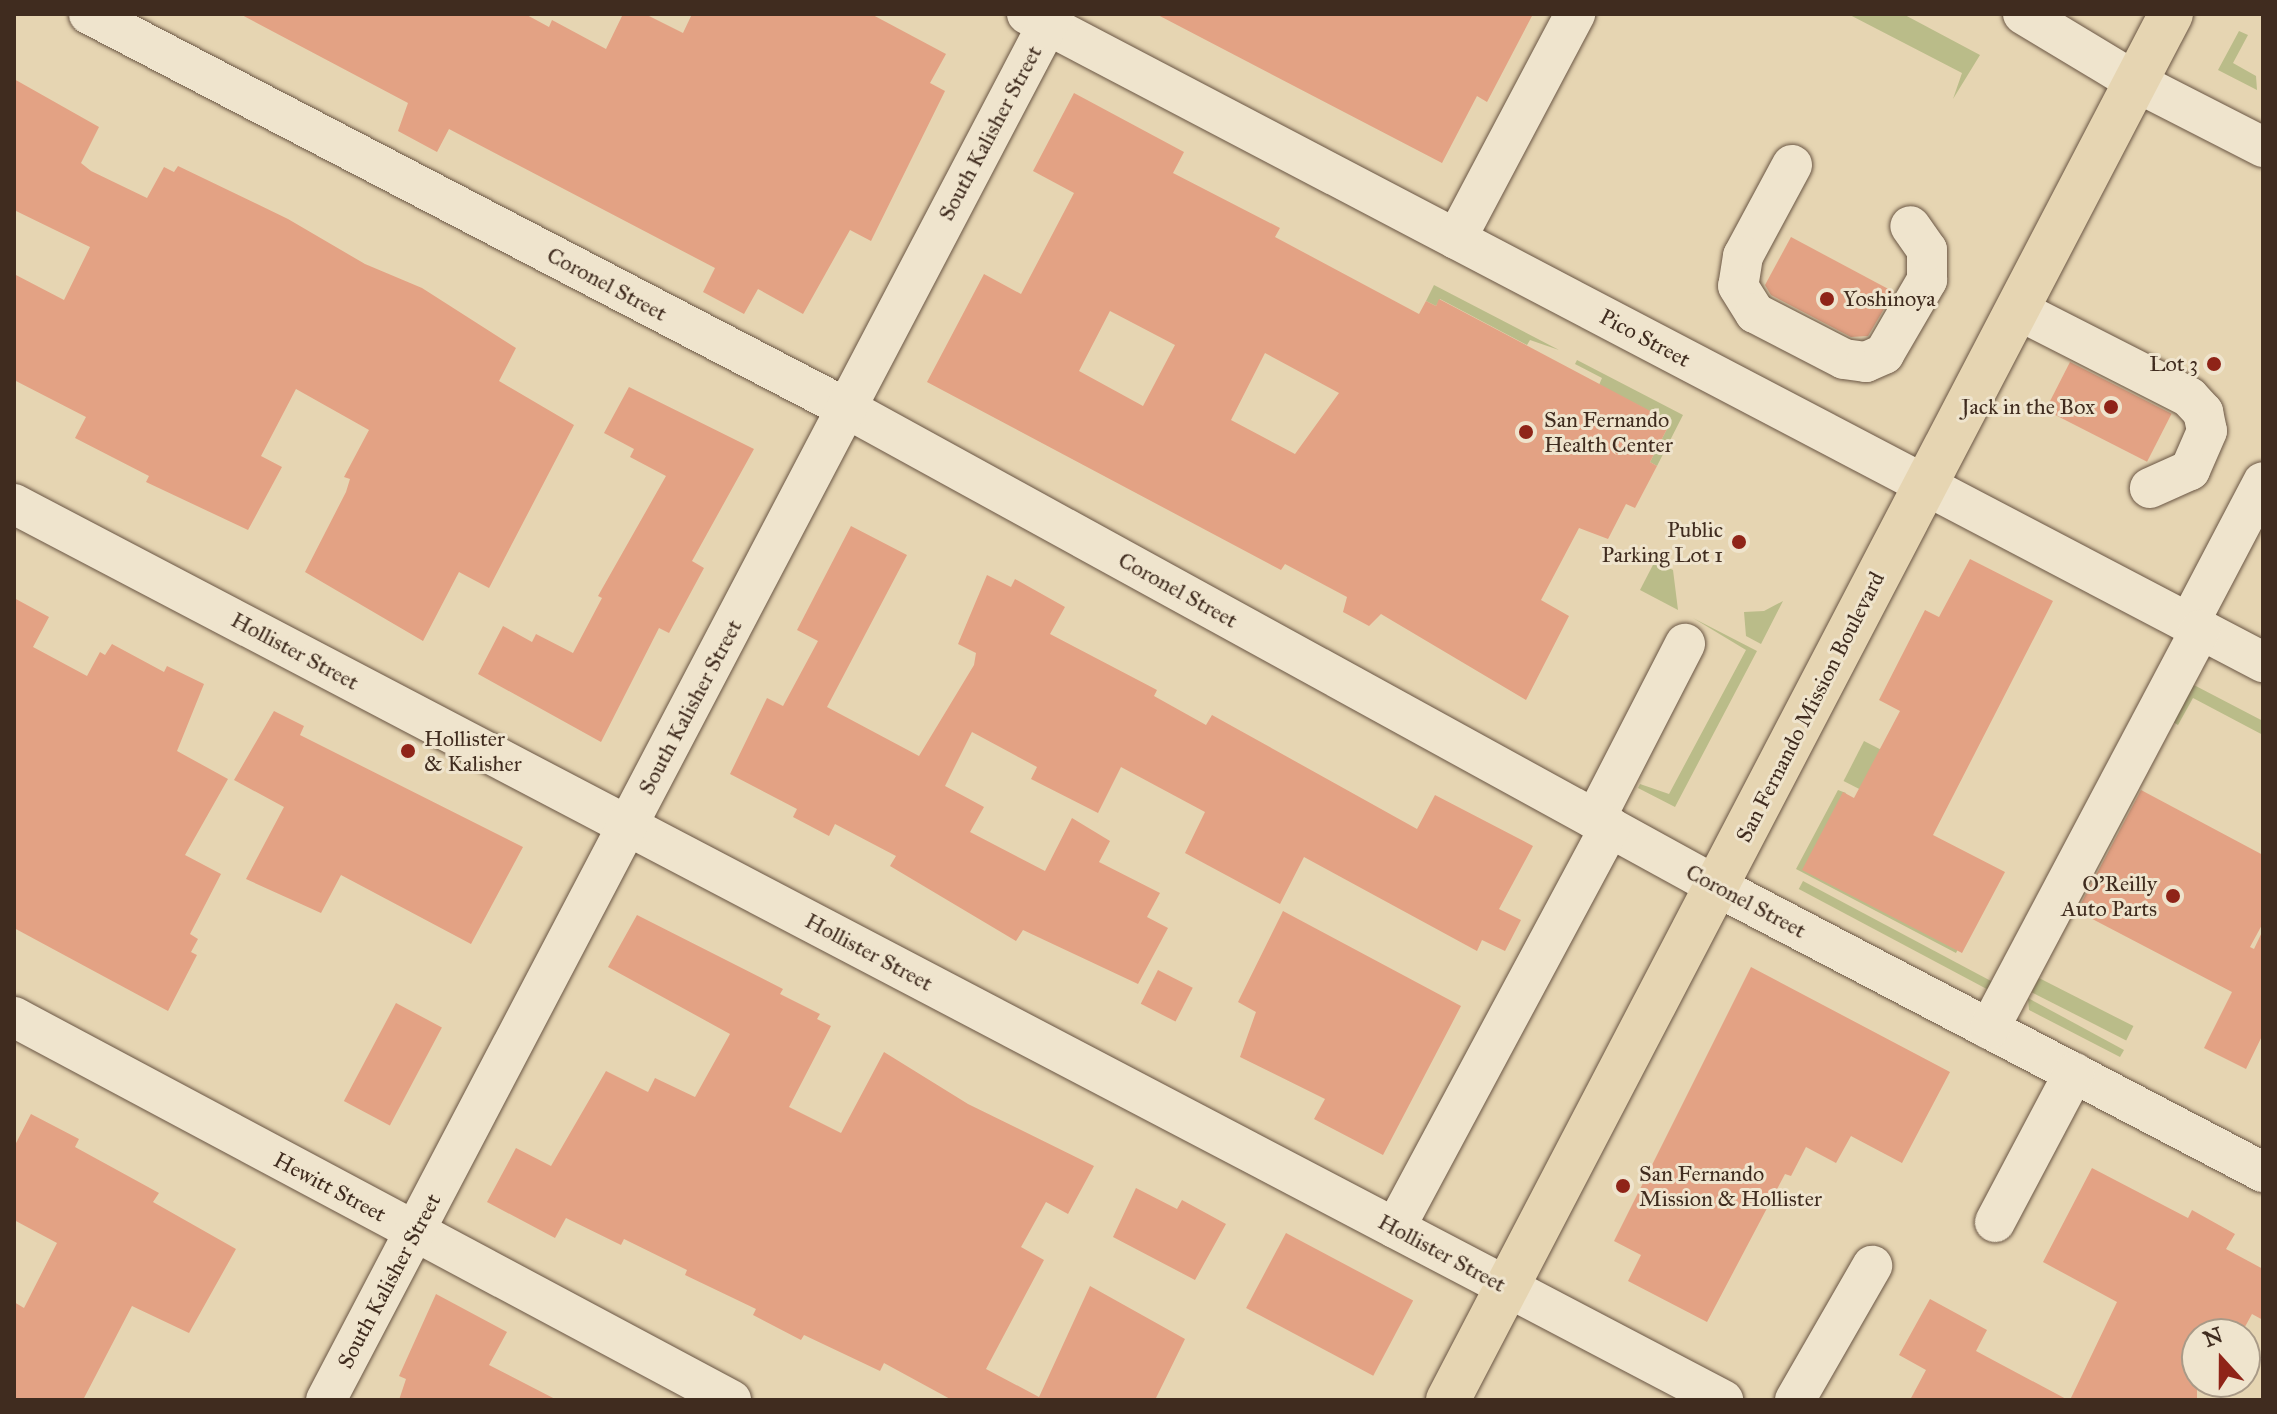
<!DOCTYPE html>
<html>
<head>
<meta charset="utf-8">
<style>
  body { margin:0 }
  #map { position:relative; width:2277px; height:1414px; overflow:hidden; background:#e6d5b2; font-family:"IM FELL Great Primer",serif }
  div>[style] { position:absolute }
  .green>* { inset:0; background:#babc89; transform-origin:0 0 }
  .building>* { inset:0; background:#e3a284; transform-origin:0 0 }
  .roads { filter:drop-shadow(0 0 2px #6a5644) drop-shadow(0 0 2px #6a5644) }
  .minor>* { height:40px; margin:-20px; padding:0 20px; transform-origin:20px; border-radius:20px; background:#efe4cd }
  .major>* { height:44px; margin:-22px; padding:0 22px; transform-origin:22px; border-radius:22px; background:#e6d5b2 }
  .dots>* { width:22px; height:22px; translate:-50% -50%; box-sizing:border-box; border:4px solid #efe4cd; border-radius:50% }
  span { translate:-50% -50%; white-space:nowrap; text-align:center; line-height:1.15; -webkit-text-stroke:6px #efe4cd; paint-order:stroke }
  .street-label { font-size:22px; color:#402c1f }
  .poi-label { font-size:22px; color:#402c1f }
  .left { translate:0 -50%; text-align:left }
  .right { translate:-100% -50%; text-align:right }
  .frame { position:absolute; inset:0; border:16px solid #402c1f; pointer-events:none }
  .north { position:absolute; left:2181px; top:1318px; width:80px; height:80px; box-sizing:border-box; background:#efe4cd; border:2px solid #a99a87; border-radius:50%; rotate:339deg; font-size:22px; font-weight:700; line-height:32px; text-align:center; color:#402c1f }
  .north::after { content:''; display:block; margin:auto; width:28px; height:36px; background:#8f2418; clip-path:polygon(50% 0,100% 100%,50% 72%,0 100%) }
</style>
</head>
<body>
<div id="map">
  <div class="green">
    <div style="clip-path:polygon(1848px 14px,1903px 14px,1980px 55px,1953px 99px,1962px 73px)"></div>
    <div style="clip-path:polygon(2239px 31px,2248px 35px,2233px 63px,2256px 76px,2257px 90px,2218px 70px)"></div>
    <div style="clip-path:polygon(1434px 285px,1559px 350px,1530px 340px,1527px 345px,1440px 299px,1436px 306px,1426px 301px)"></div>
    <div style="clip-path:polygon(1577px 360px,1683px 415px,1657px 466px,1650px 462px,1668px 427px,1653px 419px,1655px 414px,1599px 385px,1602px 378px,1575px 364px)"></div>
    <div style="clip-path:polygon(1655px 561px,1673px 570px,1678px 610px,1640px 590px)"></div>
    <div style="clip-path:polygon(1783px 601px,1761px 644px,1746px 636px,1744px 612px,1764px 611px)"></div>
    <div style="clip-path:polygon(1693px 618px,1757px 651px,1675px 807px,1638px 788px,1640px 784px,1669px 794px,1746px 650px)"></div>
    <div style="clip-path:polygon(2192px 684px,2263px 721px,2263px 735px,2193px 698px,2178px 725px,2173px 722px)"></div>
    <div style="left:1864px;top:741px;width:22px;height:45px;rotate:27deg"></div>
    <div style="clip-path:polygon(1838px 790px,1846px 793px,1807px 868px,1959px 947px,1956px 953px,1796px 869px)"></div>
    <div style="left:1803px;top:881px;width:214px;height:9px;rotate:28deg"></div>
    <div style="left:2039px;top:978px;width:106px;height:16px;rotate:27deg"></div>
    <div style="clip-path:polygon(2028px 998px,2124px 1050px,2120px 1057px,2029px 1010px)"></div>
  </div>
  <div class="building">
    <div style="clip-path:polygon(240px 14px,525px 14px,549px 27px,552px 20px,606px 49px,623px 14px,645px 14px,683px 33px,692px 14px,871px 14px,946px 54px,930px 83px,945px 91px,871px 241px,850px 230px,803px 314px,758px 289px,744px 314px,703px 292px,715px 268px,449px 129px,437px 152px,398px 131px,408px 103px)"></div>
    <div style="clip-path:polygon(1156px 14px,1533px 14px,1487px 102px,1477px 96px,1442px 163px)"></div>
    <div style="clip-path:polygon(14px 79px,99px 127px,81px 163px,91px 171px,147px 198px,164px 167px,174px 172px,178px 166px,288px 219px,365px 264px,422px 288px,516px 348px,499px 381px,574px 425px,489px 588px,459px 572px,423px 641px,305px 572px,346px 492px,350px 479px,344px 477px,369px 430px,296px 389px,261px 456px,282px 467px,248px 530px,146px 482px,149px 476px,75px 438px,86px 417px,14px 380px,14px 274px,64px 300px,90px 247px,14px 210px)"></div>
    <div style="clip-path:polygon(evenodd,1074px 93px,1184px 152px,1173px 173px,1280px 228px,1275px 237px,1419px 314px,1426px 301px,1436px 306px,1439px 299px,1656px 414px,1653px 419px,1668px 427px,1650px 462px,1657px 466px,1635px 508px,1626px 504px,1608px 539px,1579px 528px,1541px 600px,1569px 616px,1526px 700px,1381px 614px,1369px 626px,1343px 612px,1347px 597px,1285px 564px,1281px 570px,927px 382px,984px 274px,1021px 294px,1074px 193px,1033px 171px,1074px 93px,1110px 311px,1175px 345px,1143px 406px,1079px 371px,1110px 311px,1074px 93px,1265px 353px,1339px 393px,1295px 454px,1231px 420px,1265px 353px)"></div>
    <div style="clip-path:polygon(1791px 237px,1894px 292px,1868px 336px,1851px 337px,1771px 295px,1765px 285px)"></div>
    <div style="left:2070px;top:362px;width:114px;height:54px;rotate:27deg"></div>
    <div style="clip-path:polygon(629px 387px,754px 449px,692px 561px,704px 568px,669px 633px,659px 628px,601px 742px,478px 674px,503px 626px,532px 642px,536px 634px,573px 653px,602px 598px,598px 596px,666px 476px,630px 457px,634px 449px,604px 433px)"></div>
    <div style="clip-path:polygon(851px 526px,907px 555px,827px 707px,919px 756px,974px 665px,976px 653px,958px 644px,987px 575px,1011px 587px,1015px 579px,1065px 607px,1050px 634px,1157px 690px,1154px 696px,1206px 725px,1212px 715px,1417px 829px,1435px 795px,1533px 846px,1499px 909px,1521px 920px,1505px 951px,1482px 940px,1477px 951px,1304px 857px,1280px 904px,1185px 853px,1205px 812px,1121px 767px,1098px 813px,1031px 779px,1037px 767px,972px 732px,945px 786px,984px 807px,970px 832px,1045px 871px,1072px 818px,1110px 841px,1099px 862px,1160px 893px,1147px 917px,1168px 928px,1138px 984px,1023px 930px,1016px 941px,890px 866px,896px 856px,835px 824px,829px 836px,793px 817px,797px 809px,730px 774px,767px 698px,783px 706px,818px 641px,797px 630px)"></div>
    <div style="clip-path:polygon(1970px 559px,2053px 601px,1933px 835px,2005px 872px,1962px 953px,1802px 870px,1843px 792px,1854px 798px,1900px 711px,1879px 700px,1925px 610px,1939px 617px)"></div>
    <div style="clip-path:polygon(14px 598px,49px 617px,33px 647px,87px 676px,100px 652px,105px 655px,112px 644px,164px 672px,167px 666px,204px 684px,177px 751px,228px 779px,185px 855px,221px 874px,190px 934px,198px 939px,191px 952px,197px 955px,168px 1011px,14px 928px)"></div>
    <div style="clip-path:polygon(274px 711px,304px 726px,300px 735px,523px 847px,471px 944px,341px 875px,321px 913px,246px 879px,284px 807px,234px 780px)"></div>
    <div style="clip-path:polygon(2141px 790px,2263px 855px,2263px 923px,2250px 947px,2254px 949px,2263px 930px,2263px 1034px,2246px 1069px,2204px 1048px,2232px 992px,2077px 911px)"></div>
    <div style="clip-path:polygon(1283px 911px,1461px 1006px,1383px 1155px,1314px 1119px,1325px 1099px,1240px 1057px,1256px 1012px,1238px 1002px)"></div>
    <div style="clip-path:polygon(637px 915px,783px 989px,780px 994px,820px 1014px,817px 1019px,831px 1026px,789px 1107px,841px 1133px,884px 1052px,968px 1104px,1094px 1166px,1068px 1214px,1046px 1202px,1021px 1247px,1044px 1260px,986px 1369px,1039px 1397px,1090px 1286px,1185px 1339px,1155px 1400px,952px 1400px,884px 1363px,880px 1371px,804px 1335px,801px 1340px,753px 1315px,756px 1309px,685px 1275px,687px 1270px,624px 1239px,621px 1245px,566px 1218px,555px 1238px,487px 1202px,516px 1148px,551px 1166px,606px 1071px,648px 1092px,655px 1078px,695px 1097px,730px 1034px,608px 967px)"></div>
    <div style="clip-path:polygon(1751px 967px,1950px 1072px,1902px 1163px,1851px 1136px,1836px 1163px,1806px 1147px,1791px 1176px,1785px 1174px,1707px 1322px,1628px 1281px,1641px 1255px,1614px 1241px)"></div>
    <div style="left:1158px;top:970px;width:39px;height:38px;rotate:27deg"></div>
    <div style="left:396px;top:1003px;width:52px;height:111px;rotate:28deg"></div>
    <div style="clip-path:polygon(31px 1114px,79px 1139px,75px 1147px,159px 1193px,153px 1202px,236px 1249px,189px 1333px,132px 1306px,83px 1400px,14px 1400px,14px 1302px,24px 1308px,57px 1243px,14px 1220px,14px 1147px)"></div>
    <div style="clip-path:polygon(2092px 1168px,2188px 1218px,2192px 1210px,2235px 1234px,2226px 1249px,2263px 1269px,2263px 1320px,2252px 1314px,2241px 1334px,2197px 1334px,2197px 1400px,2070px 1400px,2117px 1302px,2043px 1262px)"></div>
    <div style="clip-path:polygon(1136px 1188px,1177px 1209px,1182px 1200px,1226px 1224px,1195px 1280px,1113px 1237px)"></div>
    <div style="left:1286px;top:1233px;width:144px;height:85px;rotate:28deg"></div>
    <div style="clip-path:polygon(436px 1294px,507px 1332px,489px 1365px,557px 1400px,399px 1400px,406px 1379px,399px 1376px)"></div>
    <div style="clip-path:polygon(1930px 1299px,1987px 1330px,1976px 1351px,2068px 1400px,1910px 1400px,1926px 1370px,1899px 1355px)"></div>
  </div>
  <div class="roads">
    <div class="minor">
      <div style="left:89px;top:14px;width:853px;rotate:27.5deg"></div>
      <div style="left:846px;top:408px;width:995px;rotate:28.78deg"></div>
      <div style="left:1718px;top:887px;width:615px;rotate:27.61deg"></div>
      <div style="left:1027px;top:14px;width:1396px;rotate:27.67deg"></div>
      <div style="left:2023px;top:14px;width:130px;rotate:31.1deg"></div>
      <div style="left:2134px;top:81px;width:145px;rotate:27.1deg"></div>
      <div style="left:1792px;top:165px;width:103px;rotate:118.3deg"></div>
      <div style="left:1743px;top:256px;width:30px;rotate:99deg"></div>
      <div style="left:1738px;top:286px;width:32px;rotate:58deg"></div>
      <div style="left:1755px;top:313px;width:100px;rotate:27.3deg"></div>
      <div style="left:1844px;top:359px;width:22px;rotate:8deg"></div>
      <div style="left:1866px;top:362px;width:20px;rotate:-24deg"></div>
      <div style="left:1884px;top:354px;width:86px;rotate:-59.8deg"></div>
      <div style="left:1927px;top:280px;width:30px;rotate:-90deg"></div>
      <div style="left:1927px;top:250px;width:29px;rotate:-125deg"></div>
      <div style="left:1456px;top:239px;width:255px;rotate:-62.1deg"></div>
      <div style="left:2020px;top:311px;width:190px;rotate:27deg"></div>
      <div style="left:2189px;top:397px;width:21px;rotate:47deg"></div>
      <div style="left:2203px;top:412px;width:19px;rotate:78deg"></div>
      <div style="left:2207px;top:431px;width:43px;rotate:113.6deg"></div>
      <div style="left:2190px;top:470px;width:44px;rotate:155.8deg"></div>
      <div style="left:14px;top:504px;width:1930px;rotate:27.67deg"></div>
      <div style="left:2189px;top:623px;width:159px;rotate:-62.3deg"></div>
      <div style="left:1595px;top:819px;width:197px;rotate:-62.8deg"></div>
      <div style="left:14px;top:1017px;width:813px;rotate:28.11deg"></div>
      <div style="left:1989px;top:1029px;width:451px;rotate:-62.1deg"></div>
      <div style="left:1995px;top:1222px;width:169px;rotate:-62.1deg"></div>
      <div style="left:1395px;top:1228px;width:455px;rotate:-61.8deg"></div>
      <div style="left:326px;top:1400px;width:1565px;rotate:-62.32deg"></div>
      <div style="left:1795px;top:1400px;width:155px;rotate:-60.1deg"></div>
    </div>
    <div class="major">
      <div style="left:1448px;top:1400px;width:1563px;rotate:-62.45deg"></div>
    </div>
  </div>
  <div class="dots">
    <div style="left:1827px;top:299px;background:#8f2418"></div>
    <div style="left:2214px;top:364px;background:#8f2418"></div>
    <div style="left:2111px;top:407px;background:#8f2418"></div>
    <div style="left:1526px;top:432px;background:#8f2418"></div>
    <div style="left:1739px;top:542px;background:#8f2418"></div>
    <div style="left:408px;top:751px;background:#8f2418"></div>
    <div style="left:2173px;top:896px;background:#8f2418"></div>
    <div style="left:1623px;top:1186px;background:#8f2418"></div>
  </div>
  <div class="street-label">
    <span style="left:990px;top:133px;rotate:-62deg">South Kalisher Street</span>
    <span style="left:607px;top:284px;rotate:28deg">Coronel Street</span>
    <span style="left:1645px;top:338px;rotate:28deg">Pico Street</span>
    <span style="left:1178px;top:590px;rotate:29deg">Coronel Street</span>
    <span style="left:295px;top:651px;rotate:28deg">Hollister Street</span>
    <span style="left:690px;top:707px;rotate:-62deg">South Kalisher Street</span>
    <span style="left:1810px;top:707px;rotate:-63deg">San Fernando Mission Boulevard</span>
    <span style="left:1746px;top:901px;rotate:28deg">Coronel Street</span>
    <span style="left:869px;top:952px;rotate:28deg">Hollister Street</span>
    <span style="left:330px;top:1187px;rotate:28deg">Hewitt Street</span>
    <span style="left:1442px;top:1253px;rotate:28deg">Hollister Street</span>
    <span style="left:389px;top:1281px;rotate:-62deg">South Kalisher Street</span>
  </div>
  <div class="poi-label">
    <span class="left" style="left:1843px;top:299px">Yoshinoya</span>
    <span class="right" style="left:2198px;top:364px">Lot 3</span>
    <span class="right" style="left:2095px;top:407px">Jack in the Box</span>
    <span class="left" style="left:1544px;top:432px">San Fernando<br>Health Center</span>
    <span class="right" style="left:1723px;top:542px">Public<br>Parking Lot 1</span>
    <span class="left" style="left:424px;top:751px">Hollister<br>&amp; Kalisher</span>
    <span class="right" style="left:2157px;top:896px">O'Reilly<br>Auto Parts</span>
    <span class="left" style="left:1639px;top:1186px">San Fernando<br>Mission &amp; Hollister</span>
  </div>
  <div class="frame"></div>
  <div class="north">N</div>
</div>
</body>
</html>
